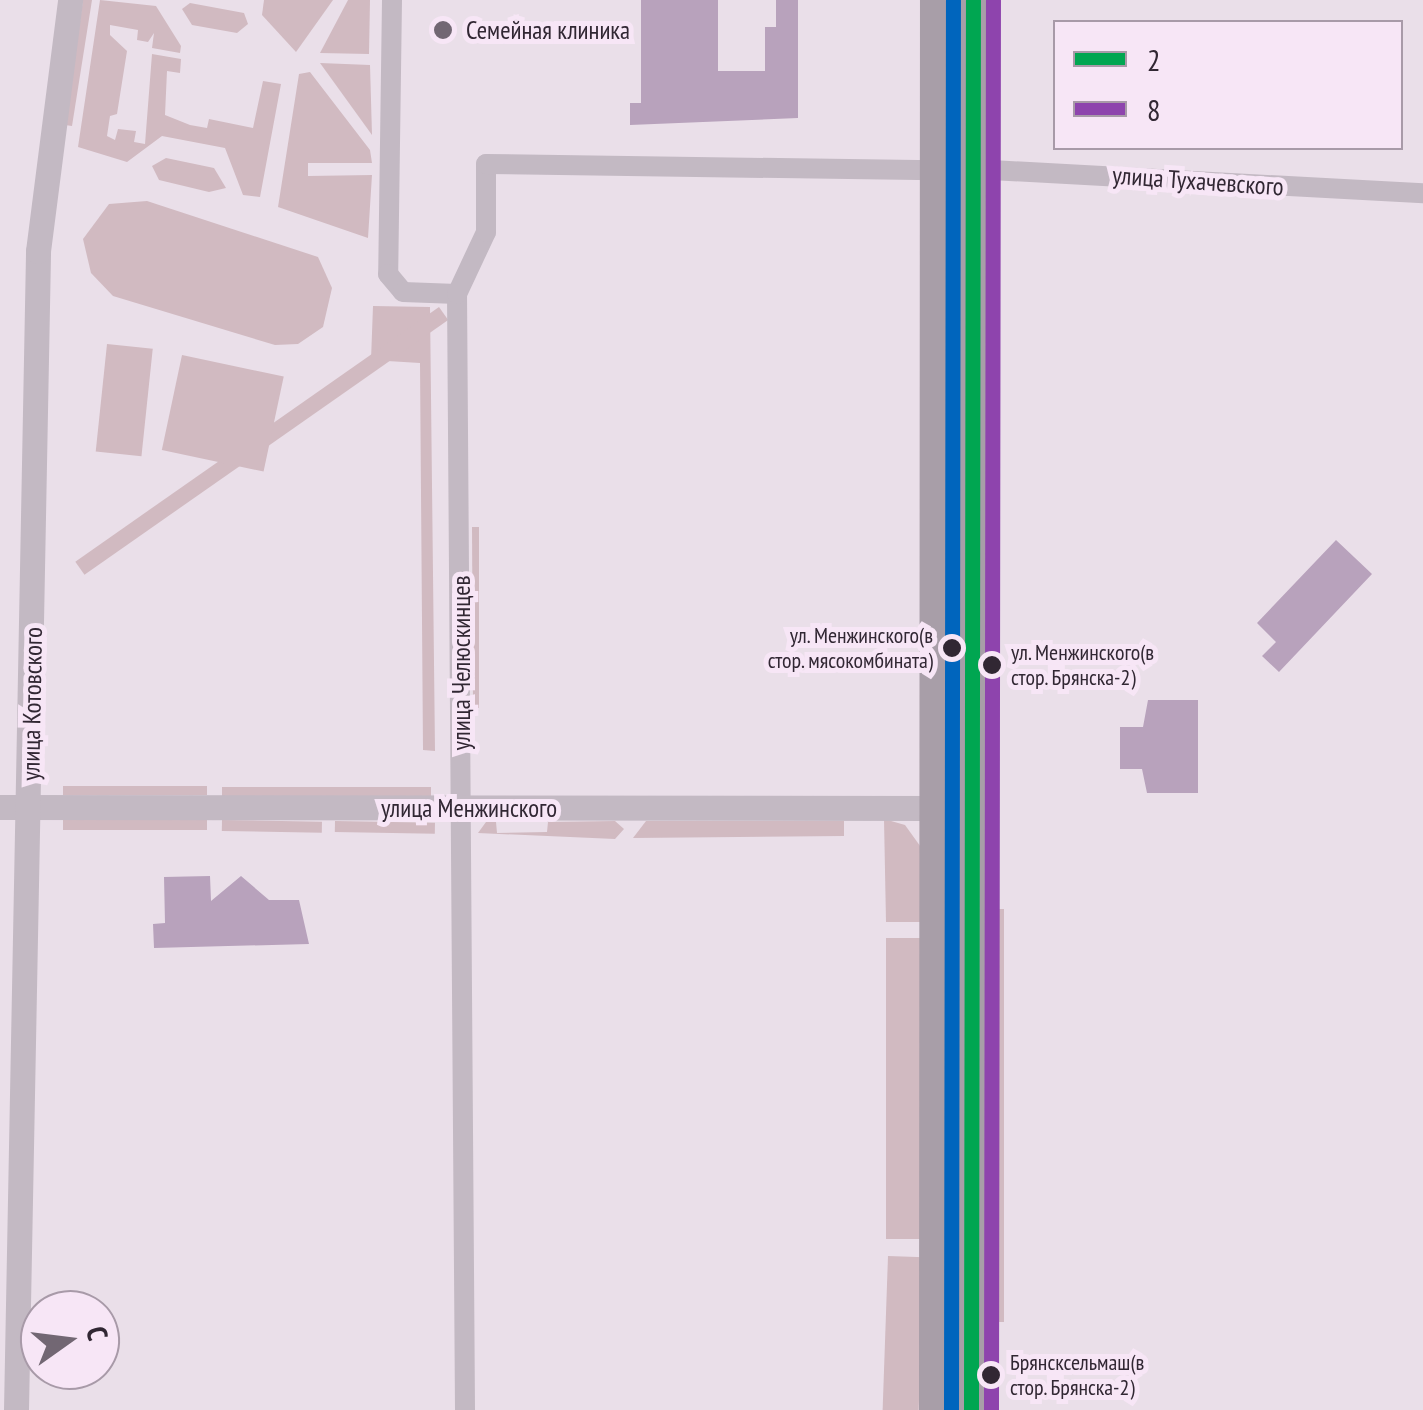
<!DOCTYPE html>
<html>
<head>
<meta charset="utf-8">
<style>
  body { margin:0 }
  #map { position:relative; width:1423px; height:1410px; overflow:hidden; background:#eadfe9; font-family:"PT Sans Narrow",sans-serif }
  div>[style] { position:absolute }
  .green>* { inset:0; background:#d1bac1; transform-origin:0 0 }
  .building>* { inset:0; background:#b8a2bc }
  .minor>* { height:20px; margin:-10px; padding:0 10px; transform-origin:10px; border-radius:10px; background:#c3b9c3 }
  .tertiary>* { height:25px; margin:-12.5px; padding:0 12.5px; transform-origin:12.5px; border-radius:12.5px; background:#c3b9c3 }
  .primary>* { height:32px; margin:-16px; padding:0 16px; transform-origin:16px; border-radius:16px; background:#a89ea8 }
  .bus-1>* { height:15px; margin:-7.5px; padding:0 7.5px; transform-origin:7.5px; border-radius:7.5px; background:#00a651 }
  .bus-2>* { height:15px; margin:-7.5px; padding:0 7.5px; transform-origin:7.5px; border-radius:7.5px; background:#8e44ad }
  .bus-3>* { height:15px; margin:-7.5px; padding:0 7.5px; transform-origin:7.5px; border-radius:7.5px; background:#0065bd }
  .dots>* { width:28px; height:28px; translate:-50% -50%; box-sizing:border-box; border:5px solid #f7e6f6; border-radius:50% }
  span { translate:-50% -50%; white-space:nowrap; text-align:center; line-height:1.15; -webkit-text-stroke:10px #f7e6f6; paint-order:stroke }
  .bus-label { font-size:22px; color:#312733 }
  .right { translate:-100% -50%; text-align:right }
  .left { translate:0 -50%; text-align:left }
  .poi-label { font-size:25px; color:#312733 }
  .street-label { font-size:25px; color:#312733 }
  .legend { position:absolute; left:1053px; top:20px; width:350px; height:130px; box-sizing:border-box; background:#f7e6f6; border:2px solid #a89aa8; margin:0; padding:12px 18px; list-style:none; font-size:30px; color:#312733 }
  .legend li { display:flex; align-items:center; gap:20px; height:50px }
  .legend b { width:50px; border:2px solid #a89aa8 }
  .north { position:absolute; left:20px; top:1290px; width:100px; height:100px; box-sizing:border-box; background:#f7e6f6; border:2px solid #a89aa8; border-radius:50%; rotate:76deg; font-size:28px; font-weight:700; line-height:40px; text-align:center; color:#312733 }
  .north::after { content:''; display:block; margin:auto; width:35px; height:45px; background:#726773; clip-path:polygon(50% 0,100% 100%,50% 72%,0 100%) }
</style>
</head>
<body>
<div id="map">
  <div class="green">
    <div style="clip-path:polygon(83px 0,92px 0,72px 126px,65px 125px)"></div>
    <div style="clip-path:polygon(100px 0,156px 6px,181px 46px,180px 53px,152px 48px,154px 33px,148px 42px,137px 40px,138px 30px,110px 25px,110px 35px,127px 51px,117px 114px,110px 116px,107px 136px,115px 140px,118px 129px,136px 131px,134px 142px,145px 144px,152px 54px,181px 59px,180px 73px,167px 71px,165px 115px,190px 125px,207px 128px,209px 119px,253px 128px,263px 81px,281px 84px,260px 197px,243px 195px,225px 148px,162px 136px,127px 162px,78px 147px)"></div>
    <div style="clip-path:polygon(264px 0,333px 0,296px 52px,262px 15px)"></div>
    <div style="clip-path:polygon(348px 0,370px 0,369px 54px,320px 53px)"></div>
    <div style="clip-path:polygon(190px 3px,244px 13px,248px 24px,237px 33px,192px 25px,182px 9px)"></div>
    <div style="clip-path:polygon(320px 63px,370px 65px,372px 135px)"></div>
    <div style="clip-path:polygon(310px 72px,370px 150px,372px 163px,308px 163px,308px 176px,372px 175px,368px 238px,278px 207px,299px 74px)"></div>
    <div style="clip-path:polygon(166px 158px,214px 168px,226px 188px,209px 192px,159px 180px,152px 166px)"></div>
    <div style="clip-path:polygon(147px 201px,318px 257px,332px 288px,323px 327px,298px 344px,275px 345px,113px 296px,91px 273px,83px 239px,109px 204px)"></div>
    <div style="clip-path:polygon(373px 306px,430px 307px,435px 751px,423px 750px,420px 363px,371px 360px)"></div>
    <div style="left:439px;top:307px;width:16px;height:444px;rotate:55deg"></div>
    <div style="left:107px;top:344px;width:46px;height:108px;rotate:6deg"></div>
    <div style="left:182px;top:355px;width:104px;height:97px;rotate:12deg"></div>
    <div style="clip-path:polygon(472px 527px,479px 527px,479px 708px,473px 708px)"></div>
    <div style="left:63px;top:786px;width:144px;height:9px"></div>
    <div style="left:222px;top:787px;width:209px;height:9px"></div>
    <div style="clip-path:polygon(884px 819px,905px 825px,923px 850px,924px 922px,886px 922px)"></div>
    <div style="left:63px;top:820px;width:144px;height:10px"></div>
    <div style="left:222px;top:820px;width:100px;height:11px;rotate:1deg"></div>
    <div style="left:335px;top:821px;width:100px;height:11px;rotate:1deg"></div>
    <div style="clip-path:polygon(615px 821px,624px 829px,615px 839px,478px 833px,486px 822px,496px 822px,497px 833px,547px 832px,548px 822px)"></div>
    <div style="clip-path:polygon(646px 821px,844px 821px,844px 836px,633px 838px)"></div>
    <div style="left:1004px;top:909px;width:413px;height:19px;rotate:90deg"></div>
    <div style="left:886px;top:938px;width:38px;height:301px"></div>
    <div style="left:888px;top:1256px;width:36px;height:154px;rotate:2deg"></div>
  </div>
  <div class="building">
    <div style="clip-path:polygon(641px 0,718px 0,718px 71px,765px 71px,765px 27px,776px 27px,776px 0,798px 0,798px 118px,630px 125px,630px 103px,641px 103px)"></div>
    <div style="clip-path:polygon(1336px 540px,1372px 574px,1279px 672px,1262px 656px,1276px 642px,1257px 623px)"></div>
    <div style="clip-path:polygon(1148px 700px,1198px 700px,1198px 793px,1147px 793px,1142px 769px,1120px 769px,1120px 727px,1143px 727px)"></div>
    <div style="clip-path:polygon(210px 876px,211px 901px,241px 876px,269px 900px,299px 900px,309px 944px,154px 948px,153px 924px,165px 923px,164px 877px)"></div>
  </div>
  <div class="minor">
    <div style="left:392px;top:0;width:274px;rotate:90.8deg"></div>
    <div style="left:388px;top:274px;width:23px;rotate:50deg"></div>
    <div style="left:403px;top:292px;width:54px;rotate:2.1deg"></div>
    <div style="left:973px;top:169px;width:451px;rotate:3.1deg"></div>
    <div style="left:465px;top:1410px;width:1116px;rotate:-90.41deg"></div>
    <div style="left:457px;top:294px;width:68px;rotate:-64.9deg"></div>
    <div style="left:486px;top:232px;width:68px;rotate:-90deg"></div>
    <div style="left:486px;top:164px;width:449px;rotate:0.8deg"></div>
  </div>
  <div class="tertiary">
    <div style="left:0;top:807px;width:937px;rotate:0.06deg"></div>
    <div style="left:16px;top:1410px;width:1159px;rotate:-88.91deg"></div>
    <div style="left:38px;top:251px;width:253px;rotate:-82.7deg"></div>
  </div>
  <div class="primary">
    <div style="left:935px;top:1410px;width:1410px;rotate:-89.96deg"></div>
    <div style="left:971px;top:1410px;width:1410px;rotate:-89.92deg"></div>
  </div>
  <div class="bus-1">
    <div style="left:971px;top:1410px;width:1410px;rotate:-89.92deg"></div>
  </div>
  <div class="bus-2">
    <div style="left:991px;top:1410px;width:1410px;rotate:-89.92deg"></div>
  </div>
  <div class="bus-3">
    <div style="left:951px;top:1410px;width:1410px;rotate:-89.92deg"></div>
  </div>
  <div class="dots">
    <div style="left:443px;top:30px;background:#726773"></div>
    <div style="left:952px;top:648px;background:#312733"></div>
    <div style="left:992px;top:665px;background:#312733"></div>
    <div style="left:991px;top:1375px;background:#312733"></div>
  </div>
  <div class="bus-label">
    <span class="right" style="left:933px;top:648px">ул. Менжинского(в<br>стор. мясокомбината)</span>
    <span class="left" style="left:1011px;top:665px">ул. Менжинского(в<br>стор. Брянска-2)</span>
    <span class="left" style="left:1010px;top:1375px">Брянсксельмаш(в<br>стор. Брянска-2)</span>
  </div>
  <div class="poi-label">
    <span class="left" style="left:466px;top:30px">Семейная клиника</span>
  </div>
  <div class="street-label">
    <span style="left:1198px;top:181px;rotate:4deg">улица Тухачевского</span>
    <span style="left:461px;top:663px;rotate:-90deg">улица Челюскинцев</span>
    <span style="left:32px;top:704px;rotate:-89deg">улица Котовского</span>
    <span style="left:469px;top:808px">улица Менжинского</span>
  </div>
  <ul class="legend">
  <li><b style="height:12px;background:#00a651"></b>2</li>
  <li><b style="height:12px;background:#8e44ad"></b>8</li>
  </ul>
  <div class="north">С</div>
</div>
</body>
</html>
